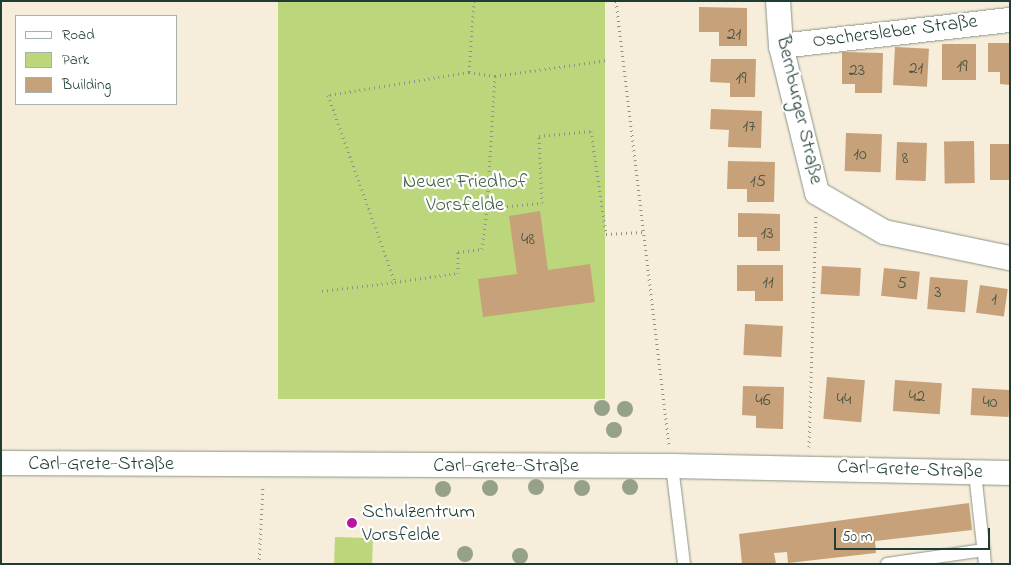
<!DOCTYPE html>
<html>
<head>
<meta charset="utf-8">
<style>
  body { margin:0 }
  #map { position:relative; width:1011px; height:565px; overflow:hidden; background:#f6edda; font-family:"Indie Flower",sans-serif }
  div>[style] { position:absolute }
  .green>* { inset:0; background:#bcd67b; transform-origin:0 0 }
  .building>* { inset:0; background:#c7a179; transform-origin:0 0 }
  .path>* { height:3px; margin-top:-1.5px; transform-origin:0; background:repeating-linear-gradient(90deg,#8a9587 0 1px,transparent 0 5px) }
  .roads { filter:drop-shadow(0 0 1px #8a9587) drop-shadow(0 0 1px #8a9587) }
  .service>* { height:12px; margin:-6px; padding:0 6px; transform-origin:6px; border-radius:6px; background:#fff }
  .minor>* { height:24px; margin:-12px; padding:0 12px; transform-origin:12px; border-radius:12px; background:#fff }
  .trees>* { width:16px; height:16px; margin:-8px; border-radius:50%; background:#95a189 }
  .dots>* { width:14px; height:14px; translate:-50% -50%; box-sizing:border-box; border:2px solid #fff; border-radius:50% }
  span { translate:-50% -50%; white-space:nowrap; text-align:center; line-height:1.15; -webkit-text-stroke:4.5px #fff; paint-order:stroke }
  .number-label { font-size:18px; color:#495645 }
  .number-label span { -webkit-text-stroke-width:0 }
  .street-label { font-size:20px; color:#1f3d34 }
  .park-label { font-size:20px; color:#466346 }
  .poi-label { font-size:20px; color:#1f3d34 }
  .left { translate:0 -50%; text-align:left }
  .frame { position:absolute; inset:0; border:2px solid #1f3d34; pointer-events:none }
  .legend { position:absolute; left:15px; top:15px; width:162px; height:90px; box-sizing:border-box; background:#fff; border:1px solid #a5b1ae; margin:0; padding:6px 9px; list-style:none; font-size:15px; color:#1f3d34 }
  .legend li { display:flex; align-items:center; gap:10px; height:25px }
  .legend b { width:25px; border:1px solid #a5b1ae }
  .scale { position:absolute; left:834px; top:528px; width:156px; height:22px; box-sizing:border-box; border:2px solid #1f3d34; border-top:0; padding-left:6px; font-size:15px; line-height:18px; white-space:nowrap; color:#1f3d34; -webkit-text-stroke:4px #fff; paint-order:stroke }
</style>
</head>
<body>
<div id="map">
  <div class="green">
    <div style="left:278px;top:1px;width:327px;height:398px"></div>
    <div style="left:335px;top:537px;width:38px;height:27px;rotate:2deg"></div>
  </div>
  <div class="building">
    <div style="clip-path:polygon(699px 7px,747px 8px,747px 46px,719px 46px,719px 32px,699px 32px)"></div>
    <div style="clip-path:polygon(988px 43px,1010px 43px,1010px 85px,1000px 84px,1000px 72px,988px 72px)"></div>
    <div style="left:942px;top:44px;width:34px;height:36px"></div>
    <div style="left:895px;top:47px;width:34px;height:38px;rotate:3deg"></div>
    <div style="clip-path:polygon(842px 52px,883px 53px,882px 93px,855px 93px,855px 84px,842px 84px)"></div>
    <div style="clip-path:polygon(711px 59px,756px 59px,755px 97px,730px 97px,730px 83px,710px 82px)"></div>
    <div style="clip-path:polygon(711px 109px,762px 111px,761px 148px,728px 147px,729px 130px,710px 129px)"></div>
    <div style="left:846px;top:133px;width:36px;height:38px;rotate:2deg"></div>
    <div style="left:974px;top:141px;width:42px;height:30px;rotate:89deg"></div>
    <div style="left:897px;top:142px;width:30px;height:38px;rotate:2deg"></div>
    <div style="left:990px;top:144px;width:20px;height:36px"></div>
    <div style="clip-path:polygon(728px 161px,775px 162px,774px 202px,747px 202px,747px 189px,727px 189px)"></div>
    <div style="clip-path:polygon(540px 211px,548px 270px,590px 264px,595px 302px,483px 317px,478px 279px,517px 274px,509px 216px)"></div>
    <div style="clip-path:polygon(738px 213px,780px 214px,780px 251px,757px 251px,757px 237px,738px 237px)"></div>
    <div style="clip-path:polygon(737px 265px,783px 265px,783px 301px,755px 301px,755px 291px,737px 291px)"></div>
    <div style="left:822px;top:266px;width:39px;height:28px;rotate:3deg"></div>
    <div style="left:884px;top:268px;width:36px;height:28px;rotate:6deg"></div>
    <div style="left:930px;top:277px;width:38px;height:32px;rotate:5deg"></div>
    <div style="left:980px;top:285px;width:28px;height:28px;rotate:8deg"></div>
    <div style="left:745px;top:324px;width:38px;height:31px;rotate:3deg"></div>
    <div style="left:827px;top:377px;width:38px;height:42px;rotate:5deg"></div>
    <div style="left:895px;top:380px;width:47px;height:31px;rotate:4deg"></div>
    <div style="clip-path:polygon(743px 386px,784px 387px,783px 429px,756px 428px,756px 416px,742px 415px)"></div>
    <div style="left:972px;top:388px;width:38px;height:27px;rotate:3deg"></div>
    <div style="clip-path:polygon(969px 503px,972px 530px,875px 541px,876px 553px,788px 563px,787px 552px,774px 553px,776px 564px,742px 564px,739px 534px)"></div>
  </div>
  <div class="path">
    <div style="left:474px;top:1px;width:71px;rotate:94deg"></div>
    <div style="left:469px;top:72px;width:26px;rotate:9deg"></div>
    <div style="left:495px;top:76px;width:132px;rotate:93.5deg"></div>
    <div style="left:487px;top:208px;width:55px;rotate:-5.2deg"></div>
    <div style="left:542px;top:203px;width:67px;rotate:-92.6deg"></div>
    <div style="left:539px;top:136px;width:52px;rotate:-5.5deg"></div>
    <div style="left:591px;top:131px;width:104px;rotate:81.7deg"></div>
    <div style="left:606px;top:234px;width:37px;rotate:-3deg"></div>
    <div style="left:616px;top:1px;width:447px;rotate:83.2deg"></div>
    <div style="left:469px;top:72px;width:143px;rotate:170.7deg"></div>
    <div style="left:328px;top:95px;width:199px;rotate:70.3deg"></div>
    <div style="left:395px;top:282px;width:64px;rotate:-8.1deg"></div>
    <div style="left:458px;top:273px;width:21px;rotate:-90deg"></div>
    <div style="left:458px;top:252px;width:24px;rotate:-7deg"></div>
    <div style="left:482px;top:249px;width:41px;rotate:-83deg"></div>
    <div style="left:495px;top:76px;width:114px;rotate:-8.1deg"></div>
    <div style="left:322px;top:291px;width:74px;rotate:-7deg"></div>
    <div style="left:809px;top:447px;width:231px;rotate:-88.3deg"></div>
    <div style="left:259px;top:564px;width:79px;rotate:-87.1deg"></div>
  </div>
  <div class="roads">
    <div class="service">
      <div style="left:672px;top:466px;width:99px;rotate:83deg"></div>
      <div style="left:975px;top:473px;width:92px;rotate:83.7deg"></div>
      <div style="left:887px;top:564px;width:98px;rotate:-8.2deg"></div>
    </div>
    <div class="minor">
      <div style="left:778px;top:1px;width:45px;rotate:86.2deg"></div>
      <div style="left:781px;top:46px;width:151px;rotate:76.2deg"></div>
      <div style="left:817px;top:193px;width:78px;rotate:30.2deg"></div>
      <div style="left:884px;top:232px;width:129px;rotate:11.7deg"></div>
      <div style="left:781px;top:46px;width:230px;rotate:-6.5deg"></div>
      <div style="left:1px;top:463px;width:671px;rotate:0.26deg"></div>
      <div style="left:672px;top:466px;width:338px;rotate:1.2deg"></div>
    </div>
  </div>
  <div class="trees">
    <div style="left:602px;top:408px"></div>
    <div style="left:625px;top:409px"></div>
    <div style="left:614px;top:430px"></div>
    <div style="left:536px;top:487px"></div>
    <div style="left:630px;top:487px"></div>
    <div style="left:490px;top:488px"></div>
    <div style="left:582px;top:488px"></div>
    <div style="left:443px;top:489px"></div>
    <div style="left:465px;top:554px"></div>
    <div style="left:520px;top:556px"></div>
  </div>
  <div class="dots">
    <div style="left:352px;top:523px;background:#b5179e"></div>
  </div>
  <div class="number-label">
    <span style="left:734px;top:35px">21</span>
    <span style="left:962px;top:67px">19</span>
    <span style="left:916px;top:69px">21</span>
    <span style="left:857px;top:71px">23</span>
    <span style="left:741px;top:79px">19</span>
    <span style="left:749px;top:127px">17</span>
    <span style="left:860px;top:155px">10</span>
    <span style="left:905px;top:159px">8</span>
    <span style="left:758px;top:182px">15</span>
    <span style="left:767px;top:234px">13</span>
    <span style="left:528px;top:240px">48</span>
    <span style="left:768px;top:283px">11</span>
    <span style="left:902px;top:284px">5</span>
    <span style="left:938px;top:293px">3</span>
    <span style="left:994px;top:300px">1</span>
    <span style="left:917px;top:397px">42</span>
    <span style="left:844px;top:400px">44</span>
    <span style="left:763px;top:401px">46</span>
    <span style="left:990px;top:403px">40</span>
  </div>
  <div class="street-label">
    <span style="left:895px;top:32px;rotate:-7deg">Oschersleber Straße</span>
    <span style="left:799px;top:110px;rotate:77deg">Bernburger Straße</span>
    <span style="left:101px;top:464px">Carl-Grete-Straße</span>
    <span style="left:506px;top:466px">Carl-Grete-Straße</span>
    <span style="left:910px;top:470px;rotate:2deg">Carl-Grete-Straße</span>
  </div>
  <div class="park-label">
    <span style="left:465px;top:194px">Neuer Friedhof<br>Vorsfelde</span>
  </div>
  <div class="poi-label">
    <span class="left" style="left:362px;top:524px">Schulzentrum<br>Vorsfelde</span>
  </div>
  <div class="frame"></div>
  <ul class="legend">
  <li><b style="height:6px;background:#fff"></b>Road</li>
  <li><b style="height:14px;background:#bcd67b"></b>Park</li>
  <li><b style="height:14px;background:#c7a179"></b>Building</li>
  </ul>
  <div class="scale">50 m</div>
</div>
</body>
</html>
